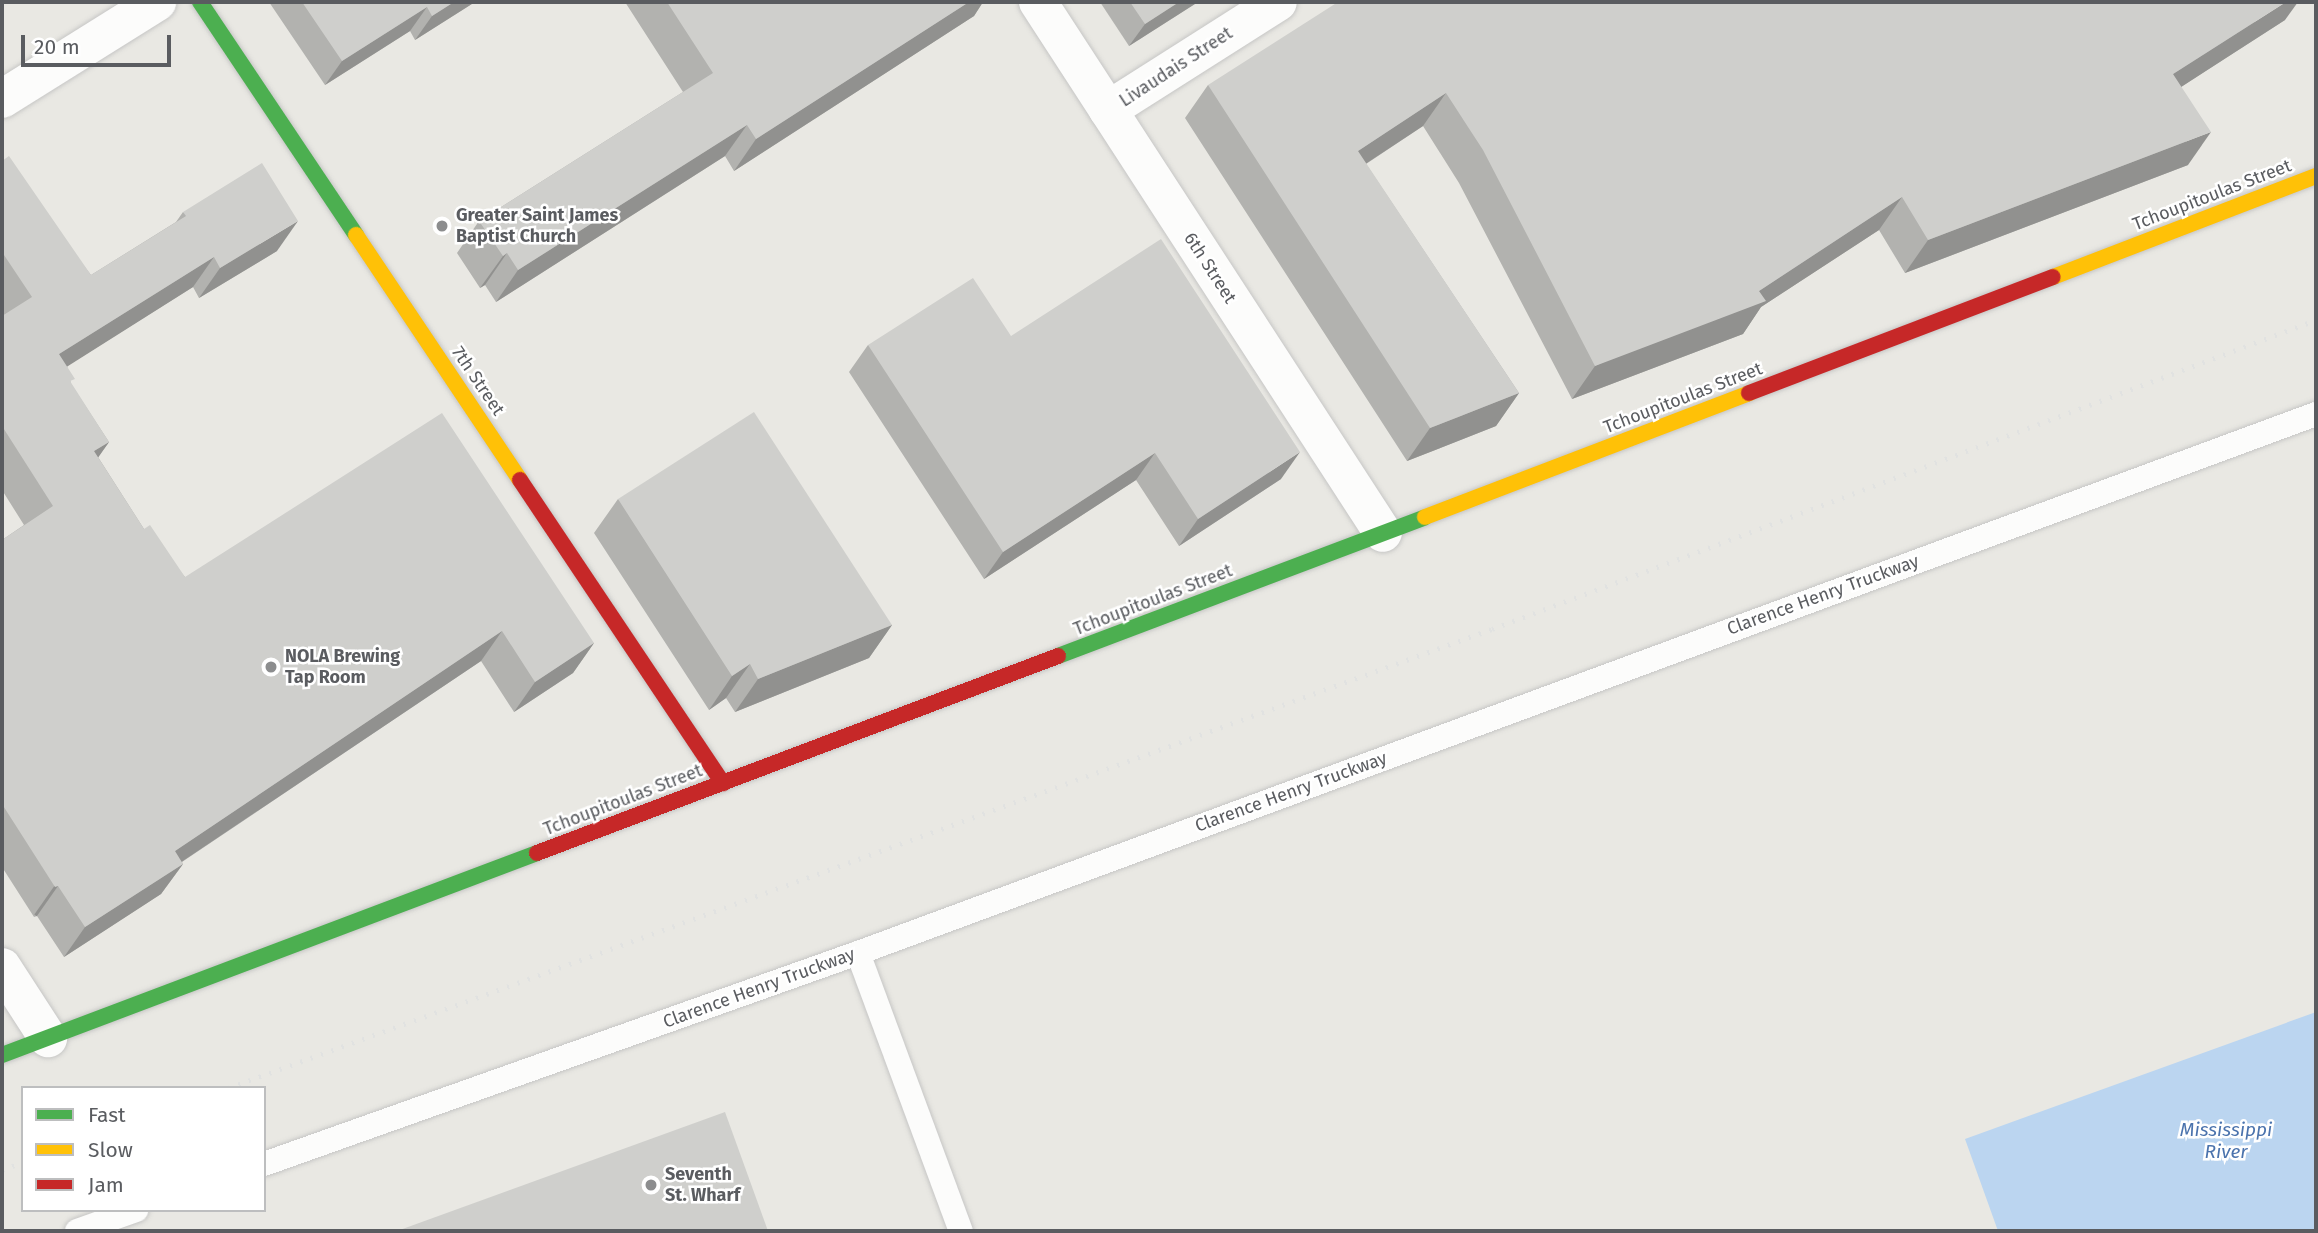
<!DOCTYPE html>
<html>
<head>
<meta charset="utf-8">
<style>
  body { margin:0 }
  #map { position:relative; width:2318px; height:1233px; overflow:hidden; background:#e9e8e3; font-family:"Fira Sans",sans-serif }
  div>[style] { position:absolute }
  .water>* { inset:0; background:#bbd5f0 }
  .roads { filter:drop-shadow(0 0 2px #c6c6c5) drop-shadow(0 0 2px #c6c6c5) }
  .lane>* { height:24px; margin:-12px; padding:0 12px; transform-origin:12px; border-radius:12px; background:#fcfcfb }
  .street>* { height:38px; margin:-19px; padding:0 19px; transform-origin:19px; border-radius:19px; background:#fcfcfb }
  .fast>* { height:16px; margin:-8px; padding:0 8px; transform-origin:8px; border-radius:8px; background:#4caf50 }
  .slow>* { height:16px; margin:-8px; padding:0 8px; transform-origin:8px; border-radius:8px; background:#ffc107 }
  .jam>* { height:16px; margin:-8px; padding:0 8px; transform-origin:8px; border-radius:8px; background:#c62828 }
  .rail>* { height:5px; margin-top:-2.5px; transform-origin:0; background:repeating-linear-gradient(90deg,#e1e2e1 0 2px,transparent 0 11px) }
  .wall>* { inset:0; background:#b2b2af }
  .shaded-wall>* { inset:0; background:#91918f; transform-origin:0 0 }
  .building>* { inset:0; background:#cfcfcc }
  .dots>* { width:19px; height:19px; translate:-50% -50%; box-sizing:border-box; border:4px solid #fff; border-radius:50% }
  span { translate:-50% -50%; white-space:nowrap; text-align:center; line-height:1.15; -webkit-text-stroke:5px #fff; paint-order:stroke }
  .street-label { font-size:18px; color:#5a5c60 }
  .poi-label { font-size:18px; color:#5a5c60; font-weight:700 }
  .left { translate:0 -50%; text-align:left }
  .water-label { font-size:19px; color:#4b73ad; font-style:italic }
  .frame { position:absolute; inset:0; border:4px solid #5a5c60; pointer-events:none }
  .legend { position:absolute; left:21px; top:1086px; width:245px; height:126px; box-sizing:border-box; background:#fff; border:2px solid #bdbebf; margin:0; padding:9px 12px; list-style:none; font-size:21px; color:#5a5c60 }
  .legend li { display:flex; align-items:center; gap:14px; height:35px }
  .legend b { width:35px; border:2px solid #bdbebf }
  .scale { position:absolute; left:21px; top:35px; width:150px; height:32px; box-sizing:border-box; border:4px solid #5a5c60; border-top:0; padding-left:9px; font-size:21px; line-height:24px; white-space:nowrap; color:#5a5c60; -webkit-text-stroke:5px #fff; paint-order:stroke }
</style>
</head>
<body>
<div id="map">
  <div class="water">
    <div style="clip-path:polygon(2316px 1012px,2316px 1231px,1998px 1231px,1965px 1139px)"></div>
  </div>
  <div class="roads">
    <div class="lane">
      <div style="left:858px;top:953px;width:296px;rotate:69.7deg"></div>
      <div style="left:264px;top:1164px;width:630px;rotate:-19.56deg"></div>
      <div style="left:858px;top:953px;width:1554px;rotate:-20.29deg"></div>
      <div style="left:77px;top:1231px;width:63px;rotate:-19.6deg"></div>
    </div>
    <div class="street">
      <div style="left:1038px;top:2px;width:633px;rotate:56.99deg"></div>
      <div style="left:2px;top:99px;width:183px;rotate:-32deg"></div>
      <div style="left:1108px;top:110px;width:201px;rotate:-32.4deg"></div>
      <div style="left:2px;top:967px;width:85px;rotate:57.1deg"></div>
    </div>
    <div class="fast">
      <div style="left:200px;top:2px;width:280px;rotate:56.2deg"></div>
      <div style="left:1058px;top:656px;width:392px;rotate:-20.7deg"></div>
      <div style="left:2px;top:1055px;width:572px;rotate:-20.69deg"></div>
    </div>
    <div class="slow">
      <div style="left:356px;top:235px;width:295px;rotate:56.2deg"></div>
      <div style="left:2053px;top:277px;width:282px;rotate:-21deg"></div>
      <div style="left:1425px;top:517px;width:347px;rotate:-20.9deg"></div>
    </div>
    <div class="jam">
      <div style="left:1749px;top:393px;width:325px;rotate:-20.9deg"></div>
      <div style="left:520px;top:480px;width:365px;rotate:56.2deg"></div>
      <div style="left:537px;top:853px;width:557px;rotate:-20.71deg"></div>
    </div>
  </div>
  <div class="rail">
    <div style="left:228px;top:1088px;width:1345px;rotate:-19.96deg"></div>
    <div style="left:1492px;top:629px;width:880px;rotate:-20.56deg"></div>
    <div style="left:2px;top:1170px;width:22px;rotate:-21deg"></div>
  </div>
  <div class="wall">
    <div style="clip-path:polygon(269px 2px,475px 2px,415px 40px,410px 31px,325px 85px)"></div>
    <div style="clip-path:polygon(625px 2px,983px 2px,974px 16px,734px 171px,725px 156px,496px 302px,485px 285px,480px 288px,457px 253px,479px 221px,683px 92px)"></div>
    <div style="clip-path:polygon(1100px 2px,1198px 2px,1129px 46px)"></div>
    <div style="clip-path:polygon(2285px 20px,2181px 87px,2188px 165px,1905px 273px,1879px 230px,1761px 307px,1743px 334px,1572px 399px,1459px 183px,1423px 126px,1366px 164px,1519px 393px,1496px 426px,1407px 461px,1185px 118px,1208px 85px)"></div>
    <div style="clip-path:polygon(2px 161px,91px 275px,176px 222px,183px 212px,277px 251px,199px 298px,193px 287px,67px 366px,71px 384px,109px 442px,98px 457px,144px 529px,185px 577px,594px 643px,573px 673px,514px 712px,481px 661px,182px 862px,183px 864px,161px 894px,64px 957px,37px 916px,34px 917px,2px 867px,2px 540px,24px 525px,2px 490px,2px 316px,3px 316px,2px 314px)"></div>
    <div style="clip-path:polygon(1011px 336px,1281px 479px,1179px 546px,1136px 480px,984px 579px,849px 372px,868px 345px)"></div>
    <div style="clip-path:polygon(618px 499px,892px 625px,869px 658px,735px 712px,726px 698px,709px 710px,594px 533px)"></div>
  </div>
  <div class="shaded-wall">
    <div style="clip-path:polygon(454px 2px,475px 2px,415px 40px,432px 16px)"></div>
    <div style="clip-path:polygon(969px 2px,983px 2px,974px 16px,734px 171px,756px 139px)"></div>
    <div style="clip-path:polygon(1179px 2px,1198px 2px,1129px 46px,1145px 24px)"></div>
    <div style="clip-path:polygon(2286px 2px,2298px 2px,2285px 20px,2150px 107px,2173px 74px)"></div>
    <div style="clip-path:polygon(427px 7px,410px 31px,325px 85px,342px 61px)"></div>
    <div style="clip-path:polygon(1446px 93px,1423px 126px,1335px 184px,1358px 151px)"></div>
    <div style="clip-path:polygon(747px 125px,725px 156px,496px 302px,518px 270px)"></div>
    <div style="clip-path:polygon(2211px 132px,2188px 165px,1905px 273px,1928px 240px)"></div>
    <div style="clip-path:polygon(1902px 197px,1879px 230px,1761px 307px,1743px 334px,1572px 399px,1595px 366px,1759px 291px)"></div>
    <div style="clip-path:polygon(298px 221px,277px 251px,199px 298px,220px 268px)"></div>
    <div style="clip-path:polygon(507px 253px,485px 285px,480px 288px,503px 256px)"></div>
    <div style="clip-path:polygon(214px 257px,193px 287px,38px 385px,59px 354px)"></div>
    <div style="clip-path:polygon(1519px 393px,1496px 426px,1407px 461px,1430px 428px)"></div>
    <div style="clip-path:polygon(109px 442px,88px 472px,94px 451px)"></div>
    <div style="clip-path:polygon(1300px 452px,1281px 479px,1179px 546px,1198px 519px)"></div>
    <div style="clip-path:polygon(1155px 453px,1136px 480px,984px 579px,1003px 552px)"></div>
    <div style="clip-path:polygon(892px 625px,869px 658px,735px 712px,758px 679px)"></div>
    <div style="clip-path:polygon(502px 631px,481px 661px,153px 881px,175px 851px)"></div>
    <div style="clip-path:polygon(594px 643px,573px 673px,514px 712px,535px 682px)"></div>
    <div style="clip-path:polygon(750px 664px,726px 698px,709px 710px,732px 676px)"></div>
    <div style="clip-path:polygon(183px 864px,161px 894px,64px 957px,85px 927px)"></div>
    <div style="left:58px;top:886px;width:37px;height:3px;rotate:125deg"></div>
  </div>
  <div class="building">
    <div style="clip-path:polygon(302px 2px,454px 2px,432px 16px,427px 7px,342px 61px)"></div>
    <div style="clip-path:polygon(667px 2px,969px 2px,756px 139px,747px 125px,518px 270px,507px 253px,503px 256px,479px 221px,713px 73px)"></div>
    <div style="clip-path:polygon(1130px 2px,1179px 2px,1145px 24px)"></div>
    <div style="clip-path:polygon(1338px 2px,2286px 2px,2173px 74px,2211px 132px,1928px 240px,1902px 197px,1759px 291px,1766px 301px,1595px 366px,1483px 150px,1446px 93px,1358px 151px,1519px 393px,1430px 428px,1208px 85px)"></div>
    <div style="clip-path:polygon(9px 156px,91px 275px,186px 216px,183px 212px,262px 163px,298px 221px,220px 268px,214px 257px,59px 354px,75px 379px,70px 381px,109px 442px,94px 451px,144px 529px,150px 525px,185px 577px,442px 413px,594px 643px,535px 682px,502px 631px,175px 851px,183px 864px,85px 927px,58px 886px,55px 887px,2px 804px,2px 540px,53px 506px,2px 426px,2px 316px,32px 297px,2px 252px,2px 161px)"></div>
    <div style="clip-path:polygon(1161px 239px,1300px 452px,1198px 519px,1155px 453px,1003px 552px,868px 345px,973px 278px,1011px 336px)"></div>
    <div style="clip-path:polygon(754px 412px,892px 625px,758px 679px,750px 664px,732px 676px,618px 499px)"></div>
    <div style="clip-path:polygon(725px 1112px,768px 1231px,397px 1231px)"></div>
  </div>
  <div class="dots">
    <div style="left:442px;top:226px;background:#8c8d8e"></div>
    <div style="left:271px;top:667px;background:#8c8d8e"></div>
    <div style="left:651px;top:1185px;background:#8c8d8e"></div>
  </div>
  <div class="street-label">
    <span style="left:1176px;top:67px;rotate:-33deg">Livaudais Street</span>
    <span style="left:2212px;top:195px;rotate:-21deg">Tchoupitoulas Street</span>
    <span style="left:1210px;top:268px;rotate:57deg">6th Street</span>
    <span style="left:478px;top:381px;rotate:56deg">7th Street</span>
    <span style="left:1683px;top:398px;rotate:-21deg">Tchoupitoulas Street</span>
    <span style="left:1823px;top:595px;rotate:-20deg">Clarence Henry Truckway</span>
    <span style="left:1153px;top:600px;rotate:-21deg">Tchoupitoulas Street</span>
    <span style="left:1291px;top:792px;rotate:-20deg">Clarence Henry Truckway</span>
    <span style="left:623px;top:800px;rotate:-21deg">Tchoupitoulas Street</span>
    <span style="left:759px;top:988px;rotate:-20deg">Clarence Henry Truckway</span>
  </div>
  <div class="poi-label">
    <span class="left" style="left:456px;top:226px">Greater Saint James<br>Baptist Church</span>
    <span class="left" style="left:285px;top:667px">NOLA Brewing<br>Tap Room</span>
    <span class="left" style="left:665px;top:1185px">Seventh<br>St. Wharf</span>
  </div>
  <div class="water-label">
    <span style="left:2226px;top:1141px">Mississippi<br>River</span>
  </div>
  <div class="frame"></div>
  <ul class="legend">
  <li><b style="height:9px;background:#4caf50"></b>Fast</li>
  <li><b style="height:9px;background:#ffc107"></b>Slow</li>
  <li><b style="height:9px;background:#c62828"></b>Jam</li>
  </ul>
  <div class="scale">20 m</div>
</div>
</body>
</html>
